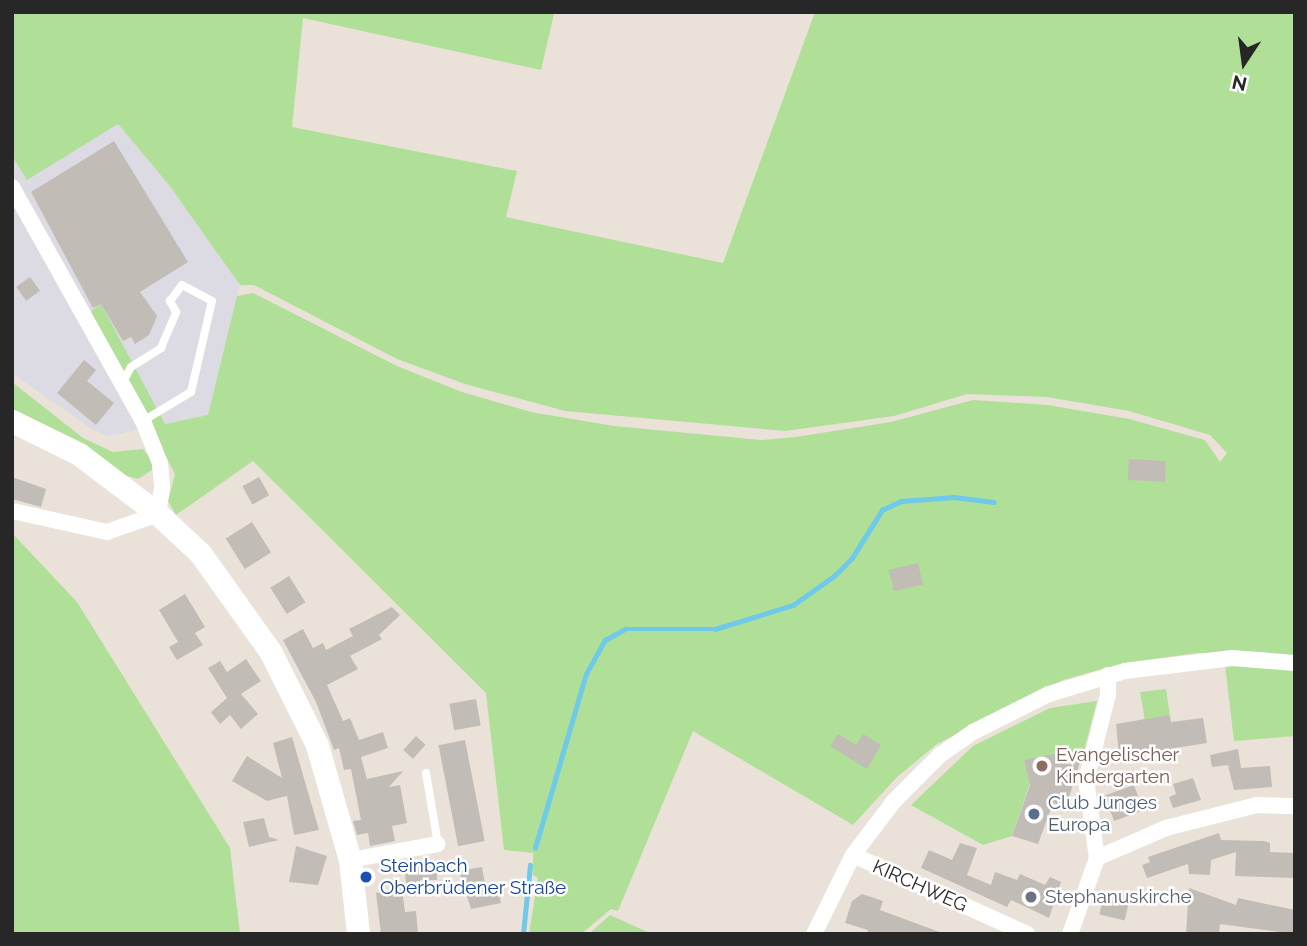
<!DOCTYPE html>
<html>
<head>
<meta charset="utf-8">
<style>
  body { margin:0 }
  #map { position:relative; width:1307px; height:946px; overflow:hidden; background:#eae2d9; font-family:Raleway,sans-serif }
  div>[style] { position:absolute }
  .industrial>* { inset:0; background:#dcdae2 }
  .green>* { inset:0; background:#b0df97 }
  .stream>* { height:4.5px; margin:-2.25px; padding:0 2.25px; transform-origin:2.25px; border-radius:2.25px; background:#6fcae9 }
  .building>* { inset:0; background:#c2bcb6; transform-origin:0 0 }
  .lane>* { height:8px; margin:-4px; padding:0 4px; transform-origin:4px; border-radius:4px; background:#fff }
  .street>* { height:16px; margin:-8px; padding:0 8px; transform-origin:8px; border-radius:8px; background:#fff }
  .secondary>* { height:23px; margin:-11.5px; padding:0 11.5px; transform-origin:11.5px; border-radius:11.5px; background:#fff }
  .dots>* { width:19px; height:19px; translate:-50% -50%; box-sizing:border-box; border:4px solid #fff; border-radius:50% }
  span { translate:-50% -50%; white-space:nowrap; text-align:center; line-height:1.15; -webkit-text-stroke:5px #fff; paint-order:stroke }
  .education-label { font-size:19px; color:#785e54 }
  .left { translate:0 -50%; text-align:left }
  .service-label { font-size:19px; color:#4e5e75 }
  .transit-label { font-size:19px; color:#164399 }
  .street-label { font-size:19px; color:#272727 }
  .worship-label { font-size:19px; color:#5b616d }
  .frame { position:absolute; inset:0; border:14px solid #272727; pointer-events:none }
  .north { position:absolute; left:1209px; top:28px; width:70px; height:70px; -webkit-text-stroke:5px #fff; paint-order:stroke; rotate:193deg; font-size:19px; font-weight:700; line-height:28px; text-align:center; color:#272727 }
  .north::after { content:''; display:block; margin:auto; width:24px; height:32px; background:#272727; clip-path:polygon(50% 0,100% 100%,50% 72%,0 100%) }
</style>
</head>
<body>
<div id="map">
  <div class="industrial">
    <div style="clip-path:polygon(118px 124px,169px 185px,240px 285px,208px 415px,108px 436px,93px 430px,12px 373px,12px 156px,27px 180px)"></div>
  </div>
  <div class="green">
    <div style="clip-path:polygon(12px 12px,554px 14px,541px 70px,303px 18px,292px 127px,517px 171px,506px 217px,723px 263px,815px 12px,1295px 12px,1295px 656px,1197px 653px,1124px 663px,1063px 680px,937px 744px,896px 778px,853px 825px,693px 731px,618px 911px,611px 909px,581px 934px,529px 934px,538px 878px,533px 875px,533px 853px,504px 850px,486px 693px,253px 461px,176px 515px,168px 501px,175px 474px,89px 313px,101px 304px,165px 424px,208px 415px,237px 296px,253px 293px,397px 366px,462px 392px,531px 412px,614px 426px,761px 440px,796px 437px,891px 422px,973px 400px,1048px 405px,1129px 419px,1205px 440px,1220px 462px,1227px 453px,1210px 435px,1129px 411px,1047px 397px,967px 394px,894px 416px,785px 431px,565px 411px,465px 384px,397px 359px,254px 285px,240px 285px,169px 185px,118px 124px,27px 180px,12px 156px)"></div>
    <div style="clip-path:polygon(12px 382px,83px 438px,113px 452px,143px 449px,153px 462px,152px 470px,138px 479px,117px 473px,12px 411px)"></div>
    <div style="clip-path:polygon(12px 533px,77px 602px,230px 848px,240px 934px,12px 934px)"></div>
    <div style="clip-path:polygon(1225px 665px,1295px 669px,1295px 736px,1234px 741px)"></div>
    <div style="clip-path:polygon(1166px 689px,1173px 736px,1147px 733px,1140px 692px)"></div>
    <div style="clip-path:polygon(1097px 701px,1081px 763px,1061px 753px,1058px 758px,1024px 760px,1030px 783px,1012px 836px,983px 845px,911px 805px,973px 746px,1050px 708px)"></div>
    <div style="clip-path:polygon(610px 915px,612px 916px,652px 934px,589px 934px)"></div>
  </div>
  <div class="stream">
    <div style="left:535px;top:848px;width:181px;rotate:-73.7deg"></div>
    <div style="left:586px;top:674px;width:39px;rotate:-61deg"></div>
    <div style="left:605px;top:640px;width:23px;rotate:-29deg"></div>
    <div style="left:625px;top:629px;width:90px"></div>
    <div style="left:715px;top:629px;width:82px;rotate:-17.1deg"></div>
    <div style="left:793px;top:605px;width:50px;rotate:-35.3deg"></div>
    <div style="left:834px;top:576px;width:25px;rotate:-45deg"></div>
    <div style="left:852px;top:558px;width:57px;rotate:-58deg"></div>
    <div style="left:882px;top:510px;width:21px;rotate:-25deg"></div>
    <div style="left:901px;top:501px;width:53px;rotate:-4.3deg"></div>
    <div style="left:954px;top:497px;width:40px;rotate:7.1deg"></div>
    <div style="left:523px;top:934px;width:69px;rotate:-84.2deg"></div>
  </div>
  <div class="building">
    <div style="clip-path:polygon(114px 141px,188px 262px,140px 292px,157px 316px,149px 335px,135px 344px,131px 337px,123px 341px,101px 304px,93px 308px,31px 192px)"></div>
    <div style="left:30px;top:277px;width:17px;height:17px;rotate:54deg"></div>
    <div style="clip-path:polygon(84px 360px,96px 370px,87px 381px,114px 403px,96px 425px,57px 393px)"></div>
    <div style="left:1129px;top:459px;width:37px;height:21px;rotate:3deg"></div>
    <div style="clip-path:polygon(12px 477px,46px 489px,41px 507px,12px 499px)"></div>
    <div style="left:259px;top:477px;width:21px;height:19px;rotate:61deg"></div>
    <div style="left:252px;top:522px;width:36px;height:31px;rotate:58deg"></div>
    <div style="left:918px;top:563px;width:22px;height:30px;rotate:77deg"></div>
    <div style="left:289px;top:576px;width:31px;height:22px;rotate:58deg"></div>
    <div style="clip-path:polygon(185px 594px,205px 627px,195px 633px,203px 645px,177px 660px,169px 647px,178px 642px,159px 610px)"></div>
    <div style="clip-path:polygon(392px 607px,400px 615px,379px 635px,382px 639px,350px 656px,358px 669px,327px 685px,343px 721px,350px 718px,359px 740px,383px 732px,388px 748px,361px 757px,367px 779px,403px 771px,389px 787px,400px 785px,407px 823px,392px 826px,395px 841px,370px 846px,368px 833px,357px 835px,353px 821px,361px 820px,351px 769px,344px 770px,339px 748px,334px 750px,316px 702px,283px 640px,303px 629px,313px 648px,323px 643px,326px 650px,353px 636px,349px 629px)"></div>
    <div style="clip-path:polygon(246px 659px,261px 681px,241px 694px,258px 714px,241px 729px,230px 715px,220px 724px,211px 712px,227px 698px,208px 668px,220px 661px,227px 672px)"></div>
    <div style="left:476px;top:699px;width:27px;height:27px;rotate:80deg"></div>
    <div style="clip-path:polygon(1169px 715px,1171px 722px,1203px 718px,1207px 743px,1175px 748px,1176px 755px,1159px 757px,1158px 750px,1119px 755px,1116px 724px)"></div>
    <div style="clip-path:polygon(838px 734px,856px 745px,863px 734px,881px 745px,867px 769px,830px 746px)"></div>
    <div style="left:416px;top:736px;width:13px;height:19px;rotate:42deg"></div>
    <div style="clip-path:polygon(292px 737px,319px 830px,294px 835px,287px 796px,267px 801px,232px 781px,247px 756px,282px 778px,273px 743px)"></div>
    <div style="left:465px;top:740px;width:103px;height:27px;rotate:79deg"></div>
    <div style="clip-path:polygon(1238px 749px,1241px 768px,1270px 766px,1272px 787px,1234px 790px,1228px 765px,1212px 767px,1210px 755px)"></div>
    <div style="clip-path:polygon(1060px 753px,1080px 762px,1066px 807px,1053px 803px,1038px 844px,1012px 836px,1030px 785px,1024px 760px)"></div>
    <div style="clip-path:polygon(1193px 778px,1201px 800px,1173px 808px,1169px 797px,1176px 794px,1173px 784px)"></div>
    <div style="left:1134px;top:785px;width:27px;height:31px;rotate:70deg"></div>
    <div style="clip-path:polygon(264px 818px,269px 837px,279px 840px,249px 847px,243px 822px)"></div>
    <div style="clip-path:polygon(1219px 833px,1221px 840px,1264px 841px,1270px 843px,1270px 852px,1295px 853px,1295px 878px,1235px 876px,1236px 852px,1211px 860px,1210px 875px,1189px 874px,1188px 864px,1147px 878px,1142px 865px,1150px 862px,1148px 857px)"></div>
    <div style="clip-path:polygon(960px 843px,977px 848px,967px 875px,991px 885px,995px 872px,1017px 880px,1020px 874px,1045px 885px,1050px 877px,1061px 882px,1049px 918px,1011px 900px,1007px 907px,921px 868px,929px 850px,952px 860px)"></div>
    <div style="clip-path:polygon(296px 846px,327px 856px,318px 885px,289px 882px)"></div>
    <div style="clip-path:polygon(418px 861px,418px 867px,437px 868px,437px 880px,420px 880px,421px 886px,407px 888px,403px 863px)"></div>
    <div style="clip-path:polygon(482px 867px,486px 890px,498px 888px,501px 903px,471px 909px,459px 871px)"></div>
    <div style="clip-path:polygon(1189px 888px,1236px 905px,1238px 898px,1295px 910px,1295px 934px,1220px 924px,1219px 934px,1186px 934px)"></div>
    <div style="clip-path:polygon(402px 889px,405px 912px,416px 911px,418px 934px,381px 934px,376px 893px)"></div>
    <div style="clip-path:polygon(862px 894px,883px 901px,880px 910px,945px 934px,867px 934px,868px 930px,845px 923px,852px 901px)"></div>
    <div style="left:1103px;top:899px;width:26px;height:16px;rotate:13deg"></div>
  </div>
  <div class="lane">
    <div style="left:123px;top:382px;width:17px;rotate:-62deg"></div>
    <div style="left:131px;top:367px;width:36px;rotate:-32deg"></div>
    <div style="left:161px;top:348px;width:39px;rotate:-67deg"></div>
    <div style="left:176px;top:312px;width:13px;rotate:-119deg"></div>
    <div style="left:170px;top:301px;width:20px;rotate:-53deg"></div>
    <div style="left:182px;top:285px;width:34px;rotate:28deg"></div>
    <div style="left:212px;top:301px;width:93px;rotate:103deg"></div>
    <div style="left:191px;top:392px;width:56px;rotate:148.9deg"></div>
    <div style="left:426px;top:773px;width:72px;rotate:80.4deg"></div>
  </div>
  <div class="street">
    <div style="left:12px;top:187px;width:268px;rotate:60.8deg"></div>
    <div style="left:143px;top:421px;width:45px;rotate:68deg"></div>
    <div style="left:160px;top:463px;width:25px;rotate:85deg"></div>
    <div style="left:162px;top:488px;width:26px;rotate:99deg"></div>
    <div style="left:158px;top:514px;width:54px;rotate:160.6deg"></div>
    <div style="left:107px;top:532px;width:97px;rotate:-167.5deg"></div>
    <div style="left:853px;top:855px;width:191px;rotate:24.4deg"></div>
    <div style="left:1097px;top:858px;width:79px;rotate:-98deg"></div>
    <div style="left:1086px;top:780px;width:88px;rotate:-75.5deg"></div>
    <div style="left:1108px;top:695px;width:20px;rotate:-90deg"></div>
    <div style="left:350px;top:860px;width:89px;rotate:-10.3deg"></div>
    <div style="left:814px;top:934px;width:88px;rotate:-63.7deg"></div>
    <div style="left:853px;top:855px;width:68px;rotate:-52.8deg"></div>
    <div style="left:894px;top:801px;width:65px;rotate:-45deg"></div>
    <div style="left:940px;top:755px;width:40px;rotate:-34.9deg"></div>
    <div style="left:973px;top:732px;width:85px;rotate:-26.6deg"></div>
    <div style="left:1049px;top:694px;width:79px;rotate:-16.8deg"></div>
    <div style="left:1125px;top:671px;width:108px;rotate:-6.9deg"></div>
    <div style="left:1232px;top:658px;width:63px;rotate:4.5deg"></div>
    <div style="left:1070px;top:934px;width:81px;rotate:-70.4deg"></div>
    <div style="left:1097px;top:858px;width:75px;rotate:-23.5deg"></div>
    <div style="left:1166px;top:828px;width:94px;rotate:-14.2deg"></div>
    <div style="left:1257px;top:805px;width:38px;rotate:2deg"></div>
  </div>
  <div class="secondary">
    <div style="left:12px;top:421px;width:75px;rotate:26.2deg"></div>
    <div style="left:79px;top:454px;width:99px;rotate:37.2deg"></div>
    <div style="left:158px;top:514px;width:57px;rotate:42.9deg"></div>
    <div style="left:200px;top:553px;width:120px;rotate:54.5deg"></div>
    <div style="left:270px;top:651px;width:105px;rotate:63.4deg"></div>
    <div style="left:317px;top:745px;width:120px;rotate:74deg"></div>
    <div style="left:350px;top:860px;width:74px;rotate:83.8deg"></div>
  </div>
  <div class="dots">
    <div style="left:1042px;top:766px;background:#8d6e63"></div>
    <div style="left:1034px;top:814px;background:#5c6f8a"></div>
    <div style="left:366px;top:877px;background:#1a4fb4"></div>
    <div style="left:1031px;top:897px;background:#6b7280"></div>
  </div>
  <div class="education-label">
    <span class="left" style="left:1056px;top:766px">Evangelischer<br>Kindergarten</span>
  </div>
  <div class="service-label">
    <span class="left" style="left:1048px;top:814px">Club Junges<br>Europa</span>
  </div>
  <div class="transit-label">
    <span class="left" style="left:380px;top:877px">Steinbach<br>Oberbrüdener Straße</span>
  </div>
  <div class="street-label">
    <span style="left:920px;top:886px;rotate:24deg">KIRCHWEG</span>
  </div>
  <div class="worship-label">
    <span class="left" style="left:1045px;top:897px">Stephanuskirche</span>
  </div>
  <div class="frame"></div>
  <div class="north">N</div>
</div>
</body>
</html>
